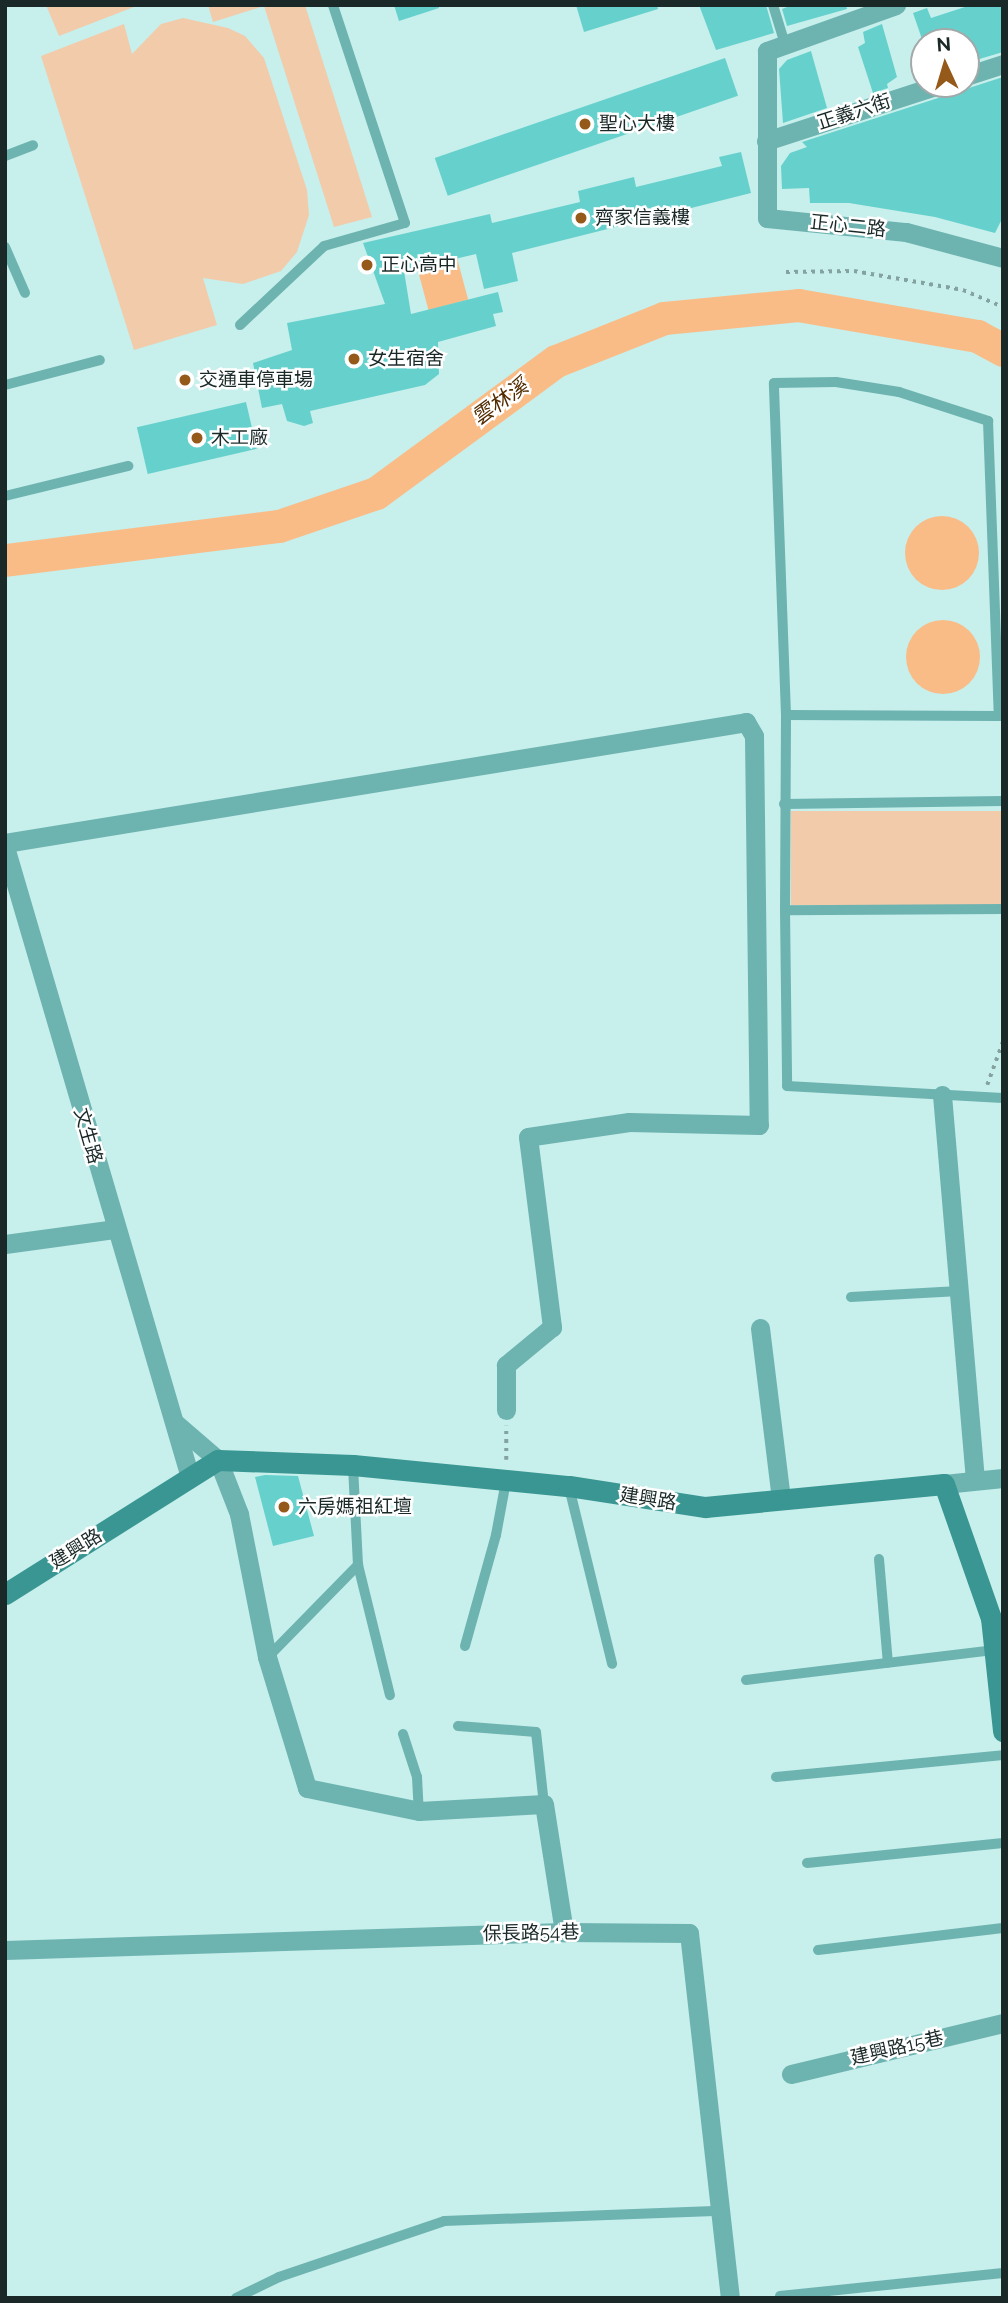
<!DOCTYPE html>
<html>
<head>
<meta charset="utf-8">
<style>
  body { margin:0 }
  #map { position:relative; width:1008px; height:2303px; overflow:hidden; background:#c7efec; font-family:Raleway,"Noto Sans TC",sans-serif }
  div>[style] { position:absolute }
  .green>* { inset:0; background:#f2cbab; transform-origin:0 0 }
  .water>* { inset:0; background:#fabc87; transform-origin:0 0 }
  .round { border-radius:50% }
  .river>* { height:33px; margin:-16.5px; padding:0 16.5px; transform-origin:16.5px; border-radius:16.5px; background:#fabc87 }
  .building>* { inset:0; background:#66d1cc; transform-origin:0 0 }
  .path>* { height:3.5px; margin-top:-1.75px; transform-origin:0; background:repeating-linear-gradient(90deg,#84a2a0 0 3.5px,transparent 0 8.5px) }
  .lane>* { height:10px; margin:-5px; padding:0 5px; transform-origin:5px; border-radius:5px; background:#6db3b0 }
  .street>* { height:19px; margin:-9.5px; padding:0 9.5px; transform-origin:9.5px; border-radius:9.5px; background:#6db3b0 }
  .secondary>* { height:21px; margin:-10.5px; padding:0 10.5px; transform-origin:10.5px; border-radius:10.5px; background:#399692 }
  .dots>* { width:19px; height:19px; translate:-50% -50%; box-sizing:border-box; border:4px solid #fff; border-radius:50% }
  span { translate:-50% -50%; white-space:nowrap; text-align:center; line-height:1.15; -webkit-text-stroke:5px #fff; paint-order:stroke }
  .street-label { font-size:19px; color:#1a2928 }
  .poi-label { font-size:19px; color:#1a2928 }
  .left { translate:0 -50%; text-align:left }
  .water-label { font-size:21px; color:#522c00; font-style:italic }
  .frame { position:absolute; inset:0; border:7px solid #1a2928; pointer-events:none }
  .north { position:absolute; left:910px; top:28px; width:70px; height:70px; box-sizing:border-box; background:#fff; border:2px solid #a3a9a9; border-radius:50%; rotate:356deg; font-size:19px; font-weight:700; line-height:28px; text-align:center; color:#1a2928 }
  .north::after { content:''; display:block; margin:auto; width:24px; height:32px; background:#95591a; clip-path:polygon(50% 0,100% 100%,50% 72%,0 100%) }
</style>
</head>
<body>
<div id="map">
  <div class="green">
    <div style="clip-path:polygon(46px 5px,139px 5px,59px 36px)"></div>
    <div style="clip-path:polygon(208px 5px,305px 5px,372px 217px,334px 227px,264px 6px,213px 22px)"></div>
    <div style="clip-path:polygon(183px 18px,228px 28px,245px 36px,264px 58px,307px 190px,309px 215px,297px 252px,281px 271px,243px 284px,203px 278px,217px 325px,134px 350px,41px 56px,124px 24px,132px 54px,161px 24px)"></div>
    <div style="left:791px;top:811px;width:212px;height:94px"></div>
  </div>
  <div class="water">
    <div style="left:457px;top:258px;width:43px;height:41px;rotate:75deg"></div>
    <div class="round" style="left:905px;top:516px;width:74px;height:74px"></div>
    <div class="round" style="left:906px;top:620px;width:74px;height:74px"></div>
  </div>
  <div class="river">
    <div style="left:5px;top:560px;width:276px;rotate:-7.1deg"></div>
    <div style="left:279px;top:526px;width:102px;rotate:-18.8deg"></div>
    <div style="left:376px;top:493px;width:223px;rotate:-36.3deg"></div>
    <div style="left:556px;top:361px;width:116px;rotate:-21.7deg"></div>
    <div style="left:664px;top:318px;width:135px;rotate:-5.5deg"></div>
    <div style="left:798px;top:305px;width:182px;rotate:9.8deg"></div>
    <div style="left:977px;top:336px;width:30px;rotate:28deg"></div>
  </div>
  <div class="building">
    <div style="clip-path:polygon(394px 5px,438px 5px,439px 8px,399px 21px)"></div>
    <div style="clip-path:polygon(576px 5px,657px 5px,658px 9px,584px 32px)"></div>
    <div style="clip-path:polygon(699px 5px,766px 5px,774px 33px,716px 50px)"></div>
    <div style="clip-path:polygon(792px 5px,846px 5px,847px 9px,787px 26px,782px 9px)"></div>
    <div style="clip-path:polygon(971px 5px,1003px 5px,1003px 52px,966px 63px,966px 42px,923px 42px,913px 13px,927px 8px,931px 18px)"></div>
    <div style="clip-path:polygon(882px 24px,897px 77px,887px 84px,888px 88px,873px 93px,858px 47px,865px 43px,863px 32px)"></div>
    <div style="clip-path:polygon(811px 51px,827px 108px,783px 123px,779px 69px,787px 60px)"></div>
    <div style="left:725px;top:58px;width:40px;height:307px;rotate:71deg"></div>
    <div style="clip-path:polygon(1003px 77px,1003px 217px,995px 233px,935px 217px,849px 203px,810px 203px,809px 188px,782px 189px,781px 166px,790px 153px,807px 147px,802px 142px)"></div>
    <div style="clip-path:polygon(741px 152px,751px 193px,512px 253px,518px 281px,484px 289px,476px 254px,404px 271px,411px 314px,498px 292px,503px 312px,493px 314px,496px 326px,438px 342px,439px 374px,425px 385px,310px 411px,313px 423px,304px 426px,287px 421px,282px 404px,262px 408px,253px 363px,292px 350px,287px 323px,385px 304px,363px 243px,490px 214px,492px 223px,580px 202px,578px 191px,634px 177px,636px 187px,722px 166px,719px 157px)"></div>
    <div style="left:246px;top:402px;width:48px;height:112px;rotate:77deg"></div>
    <div style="clip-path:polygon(265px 1475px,298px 1476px,314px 1536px,273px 1546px,255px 1477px)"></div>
  </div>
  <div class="path">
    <div style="left:786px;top:272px;width:68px;rotate:-0.8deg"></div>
    <div style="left:854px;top:271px;width:111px;rotate:9.9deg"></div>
    <div style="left:963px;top:290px;width:43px;rotate:23deg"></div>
    <div style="left:987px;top:1085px;width:47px;rotate:-70deg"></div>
    <div style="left:506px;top:1460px;width:34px;rotate:-90deg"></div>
  </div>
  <div class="lane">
    <div style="left:773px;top:5px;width:41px;rotate:72.9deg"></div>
    <div style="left:5px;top:156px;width:30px;rotate:-21deg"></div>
    <div style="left:5px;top:247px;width:50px;rotate:66.5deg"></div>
    <div style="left:240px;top:325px;width:115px;rotate:-43.2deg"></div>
    <div style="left:324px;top:246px;width:84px;rotate:-15.9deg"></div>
    <div style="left:405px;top:223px;width:230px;rotate:-108.3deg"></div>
    <div style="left:5px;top:385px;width:98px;rotate:-14.7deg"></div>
    <div style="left:5px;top:496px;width:127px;rotate:-13.7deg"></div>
    <div style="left:786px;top:715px;width:213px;rotate:0.3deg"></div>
    <div style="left:784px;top:804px;width:219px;rotate:-0.8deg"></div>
    <div style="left:1003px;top:909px;width:218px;rotate:179.7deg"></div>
    <div style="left:785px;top:910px;width:176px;rotate:89.3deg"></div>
    <div style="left:787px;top:1086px;width:216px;rotate:3.2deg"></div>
    <div style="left:785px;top:910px;width:195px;rotate:-89.7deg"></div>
    <div style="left:786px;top:715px;width:332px;rotate:-92.1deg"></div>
    <div style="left:774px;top:383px;width:62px;rotate:-0.9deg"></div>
    <div style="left:836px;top:382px;width:64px;rotate:9deg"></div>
    <div style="left:899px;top:392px;width:94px;rotate:18deg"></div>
    <div style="left:988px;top:421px;width:295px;rotate:87.9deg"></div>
    <div style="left:999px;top:716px;width:4px;rotate:-14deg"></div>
    <div style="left:851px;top:1297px;width:108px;rotate:-3.2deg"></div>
    <div style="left:569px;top:1487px;width:182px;rotate:76.3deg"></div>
    <div style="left:879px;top:1559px;width:104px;rotate:85.1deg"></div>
    <div style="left:358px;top:1565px;width:134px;rotate:76.2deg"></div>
    <div style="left:465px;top:1646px;width:115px;rotate:-74.4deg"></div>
    <div style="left:496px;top:1535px;width:55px;rotate:-79.5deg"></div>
    <div style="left:268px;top:1657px;width:129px;rotate:-45.6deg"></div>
    <div style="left:358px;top:1565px;width:100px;rotate:-92.9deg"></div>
    <div style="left:746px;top:1680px;width:251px;rotate:-6.9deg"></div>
    <div style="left:458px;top:1726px;width:78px;rotate:4.4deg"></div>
    <div style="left:536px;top:1732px;width:72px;rotate:83.7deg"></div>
    <div style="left:403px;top:1734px;width:45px;rotate:72deg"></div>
    <div style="left:417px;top:1777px;width:34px;rotate:87deg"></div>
    <div style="left:776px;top:1777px;width:228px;rotate:-5.5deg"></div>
    <div style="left:807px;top:1863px;width:197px;rotate:-5.8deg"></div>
    <div style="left:818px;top:1950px;width:186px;rotate:-6.8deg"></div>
    <div style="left:780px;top:2296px;width:224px;rotate:-5.9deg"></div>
    <div style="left:236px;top:2298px;width:48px;rotate:-26deg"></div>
    <div style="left:279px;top:2277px;width:174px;rotate:-18.7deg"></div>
    <div style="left:444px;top:2221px;width:277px;rotate:-2.1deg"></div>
  </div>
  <div class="street">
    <div style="left:896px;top:5px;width:137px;rotate:160.4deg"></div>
    <div style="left:767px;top:51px;width:167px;rotate:90deg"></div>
    <div style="left:767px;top:218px;width:140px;rotate:5.8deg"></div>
    <div style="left:906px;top:232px;width:100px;rotate:15deg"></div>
    <div style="left:966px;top:76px;width:39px;rotate:-18deg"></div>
    <div style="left:766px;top:141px;width:184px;rotate:-18deg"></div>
    <div style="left:5px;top:843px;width:751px;rotate:-9.27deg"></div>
    <div style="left:746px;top:722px;width:16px;rotate:60deg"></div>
    <div style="left:754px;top:736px;width:389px;rotate:89.3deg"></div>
    <div style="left:759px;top:1125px;width:130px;rotate:-178.7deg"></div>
    <div style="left:629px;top:1122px;width:102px;rotate:171.6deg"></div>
    <div style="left:528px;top:1137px;width:192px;rotate:82.8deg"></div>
    <div style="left:552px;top:1327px;width:60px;rotate:140.4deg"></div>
    <div style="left:506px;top:1365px;width:45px;rotate:90deg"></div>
    <div style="left:5px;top:847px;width:657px;rotate:73.64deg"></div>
    <div style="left:942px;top:1095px;width:386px;rotate:85.1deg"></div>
    <div style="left:5px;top:1244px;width:110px;rotate:-7.8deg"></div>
    <div style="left:760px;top:1328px;width:172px;rotate:83deg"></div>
    <div style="left:175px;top:1423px;width:57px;rotate:40.7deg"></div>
    <div style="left:218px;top:1460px;width:58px;rotate:68.7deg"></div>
    <div style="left:239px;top:1514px;width:146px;rotate:78.9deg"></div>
    <div style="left:267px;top:1657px;width:137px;rotate:73deg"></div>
    <div style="left:307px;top:1788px;width:114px;rotate:11.6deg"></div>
    <div style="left:419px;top:1811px;width:125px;rotate:-3.2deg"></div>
    <div style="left:544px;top:1804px;width:130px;rotate:81.1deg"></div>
    <div style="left:944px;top:1484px;width:59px;rotate:-5.8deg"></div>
    <div style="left:5px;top:1950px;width:559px;rotate:-1.84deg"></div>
    <div style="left:564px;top:1932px;width:125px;rotate:0.5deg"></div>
    <div style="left:689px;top:1933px;width:367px;rotate:83.6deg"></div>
    <div style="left:791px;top:2074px;width:218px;rotate:-13.5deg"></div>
  </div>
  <div class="secondary">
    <div style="left:5px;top:1594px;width:252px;rotate:-32.2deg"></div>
    <div style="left:218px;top:1460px;width:135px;rotate:2.1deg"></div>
    <div style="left:353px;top:1465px;width:217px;rotate:5.6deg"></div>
    <div style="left:569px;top:1486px;width:138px;rotate:8.8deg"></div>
    <div style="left:705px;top:1507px;width:240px;rotate:-5.5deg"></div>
    <div style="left:944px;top:1484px;width:142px;rotate:70.7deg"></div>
    <div style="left:991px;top:1618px;width:114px;rotate:83.9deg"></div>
  </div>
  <div class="dots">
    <div style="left:585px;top:124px;background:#95591a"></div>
    <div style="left:581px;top:218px;background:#95591a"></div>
    <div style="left:367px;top:265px;background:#95591a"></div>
    <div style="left:354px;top:359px;background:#95591a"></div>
    <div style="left:185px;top:380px;background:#95591a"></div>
    <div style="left:197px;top:438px;background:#95591a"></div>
    <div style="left:284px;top:1507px;background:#95591a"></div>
  </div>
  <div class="street-label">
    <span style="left:854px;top:112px;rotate:-18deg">正義六街</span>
    <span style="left:848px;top:226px;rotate:6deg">正心二路</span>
    <span style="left:88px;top:1136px;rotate:74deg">文生路</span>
    <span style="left:648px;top:1499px;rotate:9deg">建興路</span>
    <span style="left:76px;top:1549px;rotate:-32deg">建興路</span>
    <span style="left:531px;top:1933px;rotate:-1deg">保長路54巷</span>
    <span style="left:897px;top:2048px;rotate:-13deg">建興路15巷</span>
  </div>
  <div class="poi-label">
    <span class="left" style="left:599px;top:124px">聖心大樓</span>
    <span class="left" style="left:595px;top:218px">齊家信義樓</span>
    <span class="left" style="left:381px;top:265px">正心高中</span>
    <span class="left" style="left:368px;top:359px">女生宿舍</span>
    <span class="left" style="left:199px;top:380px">交通車停車場</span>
    <span class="left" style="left:211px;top:438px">木工廠</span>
    <span class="left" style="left:298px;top:1507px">六房媽祖紅壇</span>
  </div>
  <div class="water-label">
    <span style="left:500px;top:402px;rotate:-36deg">雲林溪</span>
  </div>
  <div class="frame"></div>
  <div class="north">N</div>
</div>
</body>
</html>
